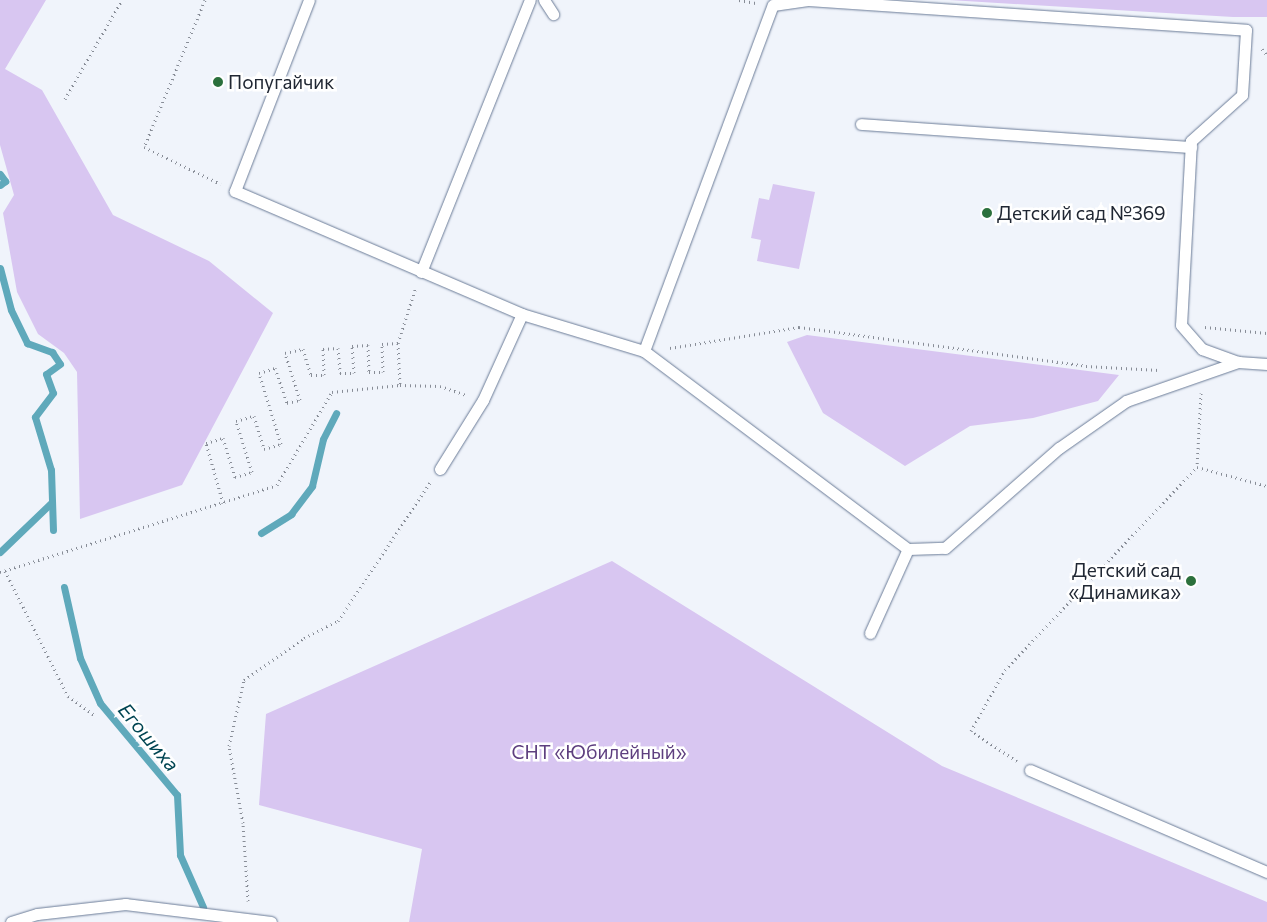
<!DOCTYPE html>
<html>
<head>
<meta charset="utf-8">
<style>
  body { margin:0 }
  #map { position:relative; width:1267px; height:922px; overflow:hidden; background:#f0f4fb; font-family:Commissioner,sans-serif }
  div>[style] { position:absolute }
  .green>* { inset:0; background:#d8c6f1 }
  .stream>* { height:7px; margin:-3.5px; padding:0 3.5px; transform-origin:3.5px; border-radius:3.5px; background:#5fa9bb }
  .path>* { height:3px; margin-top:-1.5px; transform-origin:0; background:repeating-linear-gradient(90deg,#888d97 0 1px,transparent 0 5px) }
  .roads { filter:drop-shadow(0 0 1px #6a7b97) drop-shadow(0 0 1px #6a7b97) }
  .service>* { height:11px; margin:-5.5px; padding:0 5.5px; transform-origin:5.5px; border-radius:5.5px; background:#fff }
  .dots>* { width:14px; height:14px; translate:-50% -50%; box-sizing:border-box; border:2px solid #fff; border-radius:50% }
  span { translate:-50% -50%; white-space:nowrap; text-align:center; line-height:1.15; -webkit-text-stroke:5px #fff; paint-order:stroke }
  .poi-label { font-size:19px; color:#202733 }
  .left { translate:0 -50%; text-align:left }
  .right { translate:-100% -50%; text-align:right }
  .park-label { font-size:19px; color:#5e3f7f }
  .water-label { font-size:20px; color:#004552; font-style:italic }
</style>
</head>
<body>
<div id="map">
  <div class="green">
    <div style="clip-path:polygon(0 0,46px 0,5px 69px,42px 90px,113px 215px,209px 261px,273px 313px,182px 485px,80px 519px,77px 372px,64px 353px,38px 334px,17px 292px,3px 213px,14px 195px,0 145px)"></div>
    <div style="clip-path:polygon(949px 0,1267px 0,1267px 17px,1233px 17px)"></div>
    <div style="clip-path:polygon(773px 184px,815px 192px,799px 269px,757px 261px,761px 240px,751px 238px,759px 198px,769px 200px)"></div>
    <div style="clip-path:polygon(807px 335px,1119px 375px,1098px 401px,1033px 418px,970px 426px,905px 466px,823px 413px,787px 342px)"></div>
    <div style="clip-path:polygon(612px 561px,942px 766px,1267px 902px,1267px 922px,409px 922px,422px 849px,259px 805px,266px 714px)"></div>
  </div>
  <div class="stream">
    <div style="left:0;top:174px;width:9px;rotate:54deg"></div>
    <div style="left:5px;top:181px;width:6px;rotate:141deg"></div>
    <div style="left:0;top:268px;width:43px;rotate:75.3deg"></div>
    <div style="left:11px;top:310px;width:37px;rotate:64deg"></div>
    <div style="left:27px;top:343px;width:27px;rotate:20deg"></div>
    <div style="left:52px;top:352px;width:14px;rotate:56deg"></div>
    <div style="left:60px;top:364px;width:17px;rotate:144deg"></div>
    <div style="left:46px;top:374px;width:20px;rotate:70deg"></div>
    <div style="left:53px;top:393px;width:30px;rotate:127deg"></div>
    <div style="left:35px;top:417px;width:55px;rotate:73.2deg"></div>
    <div style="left:51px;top:470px;width:60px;rotate:88.1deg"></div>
    <div style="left:261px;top:533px;width:36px;rotate:-32deg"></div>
    <div style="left:291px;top:514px;width:35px;rotate:-53deg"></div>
    <div style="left:312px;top:486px;width:48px;rotate:-76.8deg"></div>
    <div style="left:323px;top:439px;width:29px;rotate:-63deg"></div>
    <div style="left:0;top:552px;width:71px;rotate:-43.9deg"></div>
    <div style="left:64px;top:587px;width:73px;rotate:77.3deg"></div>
    <div style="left:80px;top:658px;width:49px;rotate:66deg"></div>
    <div style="left:100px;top:703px;width:120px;rotate:50.1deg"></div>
    <div style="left:177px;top:795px;width:60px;rotate:87.1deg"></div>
    <div style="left:180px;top:855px;width:57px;rotate:66.1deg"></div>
  </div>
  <div class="path">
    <div style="left:205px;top:0;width:159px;rotate:112.5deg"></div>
    <div style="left:144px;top:147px;width:85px;rotate:25.7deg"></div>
    <div style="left:739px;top:0;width:17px;rotate:10deg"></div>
    <div style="left:1262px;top:49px;width:8px;rotate:50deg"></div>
    <div style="left:65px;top:99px;width:114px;rotate:-60.1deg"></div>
    <div style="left:1205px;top:327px;width:62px;rotate:5.5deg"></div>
    <div style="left:398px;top:343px;width:59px;rotate:-72.2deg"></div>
    <div style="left:670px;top:348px;width:131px;rotate:-9.2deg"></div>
    <div style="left:799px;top:327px;width:290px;rotate:7.7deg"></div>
    <div style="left:1086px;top:366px;width:73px;rotate:3.1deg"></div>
    <div style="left:1201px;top:393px;width:74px;rotate:93.1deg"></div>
    <div style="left:1197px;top:467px;width:73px;rotate:15.2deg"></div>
    <div style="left:223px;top:503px;width:62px;rotate:-105.8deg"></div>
    <div style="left:206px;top:443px;width:18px;rotate:-16deg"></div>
    <div style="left:223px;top:438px;width:41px;rotate:72.9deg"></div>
    <div style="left:235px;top:477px;width:18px;rotate:-16deg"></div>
    <div style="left:252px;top:472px;width:53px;rotate:-107.4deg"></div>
    <div style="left:236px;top:421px;width:19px;rotate:-16deg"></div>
    <div style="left:254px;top:416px;width:34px;rotate:73deg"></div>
    <div style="left:264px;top:449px;width:18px;rotate:-16deg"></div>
    <div style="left:281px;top:444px;width:74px;rotate:-107.2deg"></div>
    <div style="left:259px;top:373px;width:17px;rotate:-17deg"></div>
    <div style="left:275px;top:368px;width:37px;rotate:71deg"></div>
    <div style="left:287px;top:403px;width:13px;rotate:-13deg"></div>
    <div style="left:300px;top:400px;width:49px;rotate:-107.7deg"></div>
    <div style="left:285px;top:353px;width:18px;rotate:-13deg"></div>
    <div style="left:303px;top:349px;width:27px;rotate:73deg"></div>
    <div style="left:311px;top:375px;width:13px"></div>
    <div style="left:324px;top:375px;width:26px;rotate:-92deg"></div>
    <div style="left:323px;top:349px;width:15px;rotate:-4deg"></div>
    <div style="left:338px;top:348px;width:25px;rotate:85deg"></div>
    <div style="left:340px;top:373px;width:14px"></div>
    <div style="left:354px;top:373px;width:27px;rotate:-94deg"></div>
    <div style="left:352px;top:346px;width:16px;rotate:-4deg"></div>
    <div style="left:368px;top:345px;width:27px;rotate:88deg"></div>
    <div style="left:369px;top:372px;width:14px"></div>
    <div style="left:383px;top:372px;width:28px;rotate:-92deg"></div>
    <div style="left:382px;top:344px;width:16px;rotate:-4deg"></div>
    <div style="left:398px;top:343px;width:42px;rotate:87.3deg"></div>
    <div style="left:5px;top:571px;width:140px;rotate:63.3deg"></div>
    <div style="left:68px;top:696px;width:32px;rotate:36deg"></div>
    <div style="left:0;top:572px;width:290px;rotate:-17.4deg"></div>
    <div style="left:277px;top:485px;width:108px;rotate:-59.4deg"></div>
    <div style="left:332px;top:392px;width:68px;rotate:-5.9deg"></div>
    <div style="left:400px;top:385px;width:40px;rotate:1.4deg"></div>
    <div style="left:440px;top:386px;width:28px;rotate:19deg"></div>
    <div style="left:1017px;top:761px;width:55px;rotate:-146.9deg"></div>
    <div style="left:971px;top:731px;width:70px;rotate:-60.9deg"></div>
    <div style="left:1005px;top:670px;width:279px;rotate:-46.6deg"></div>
    <div style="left:248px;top:901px;width:78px;rotate:-93.7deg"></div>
    <div style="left:243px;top:823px;width:78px;rotate:-100.3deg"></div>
    <div style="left:229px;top:746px;width:68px;rotate:-77.2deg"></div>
    <div style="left:244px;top:680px;width:73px;rotate:-35deg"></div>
    <div style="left:304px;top:638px;width:38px;rotate:-27deg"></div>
    <div style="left:338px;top:621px;width:168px;rotate:-56.4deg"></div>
  </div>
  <div class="roads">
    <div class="service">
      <div style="left:309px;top:0;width:205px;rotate:111.2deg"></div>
      <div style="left:235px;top:191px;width:312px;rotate:23.2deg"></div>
      <div style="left:522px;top:314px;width:127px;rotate:16.9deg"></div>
      <div style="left:644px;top:351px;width:330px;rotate:36.9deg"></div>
      <div style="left:908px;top:549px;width:37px;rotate:-2deg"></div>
      <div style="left:945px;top:548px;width:152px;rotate:-41.3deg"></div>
      <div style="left:1059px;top:448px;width:82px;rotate:-35deg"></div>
      <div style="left:1126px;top:401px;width:119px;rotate:-19.2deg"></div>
      <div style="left:544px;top:0;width:17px;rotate:57deg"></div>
      <div style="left:861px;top:124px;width:331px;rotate:4deg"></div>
      <div style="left:421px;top:272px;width:293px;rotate:-68.2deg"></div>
      <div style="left:644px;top:351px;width:369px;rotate:-69.6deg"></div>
      <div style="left:773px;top:5px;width:35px;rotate:-8deg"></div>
      <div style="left:808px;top:0;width:439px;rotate:3.9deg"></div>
      <div style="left:1246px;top:30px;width:65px;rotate:93.5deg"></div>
      <div style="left:1242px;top:95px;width:69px;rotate:138deg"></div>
      <div style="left:1191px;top:141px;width:184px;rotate:93.1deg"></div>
      <div style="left:1181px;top:325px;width:32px;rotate:49deg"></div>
      <div style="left:1202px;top:349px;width:38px;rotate:20deg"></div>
      <div style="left:1238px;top:362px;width:29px;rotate:4deg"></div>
      <div style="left:440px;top:469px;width:81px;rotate:-58.1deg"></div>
      <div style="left:483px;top:400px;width:94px;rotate:-65.6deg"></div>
      <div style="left:870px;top:633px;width:92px;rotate:-65.7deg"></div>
      <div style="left:1030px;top:770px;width:258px;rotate:23.3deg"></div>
      <div style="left:11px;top:922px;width:27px;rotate:-17deg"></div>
      <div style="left:37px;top:914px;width:89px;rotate:-6.5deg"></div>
      <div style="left:125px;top:904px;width:147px;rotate:7deg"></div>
    </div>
  </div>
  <div class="dots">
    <div style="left:218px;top:82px;background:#2b703c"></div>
    <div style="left:987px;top:213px;background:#2b703c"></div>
    <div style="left:1191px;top:581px;background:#2b703c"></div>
  </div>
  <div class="poi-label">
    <span class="left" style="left:228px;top:82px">Попугайчик</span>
    <span class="left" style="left:997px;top:213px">Детский сад №369</span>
    <span class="right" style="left:1181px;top:581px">Детский сад<br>«Динамика»</span>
  </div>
  <div class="park-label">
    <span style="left:599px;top:752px">СНТ «Юбилейный»</span>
  </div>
  <div class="water-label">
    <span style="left:149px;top:737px;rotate:50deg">Егошиха</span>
  </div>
</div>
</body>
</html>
